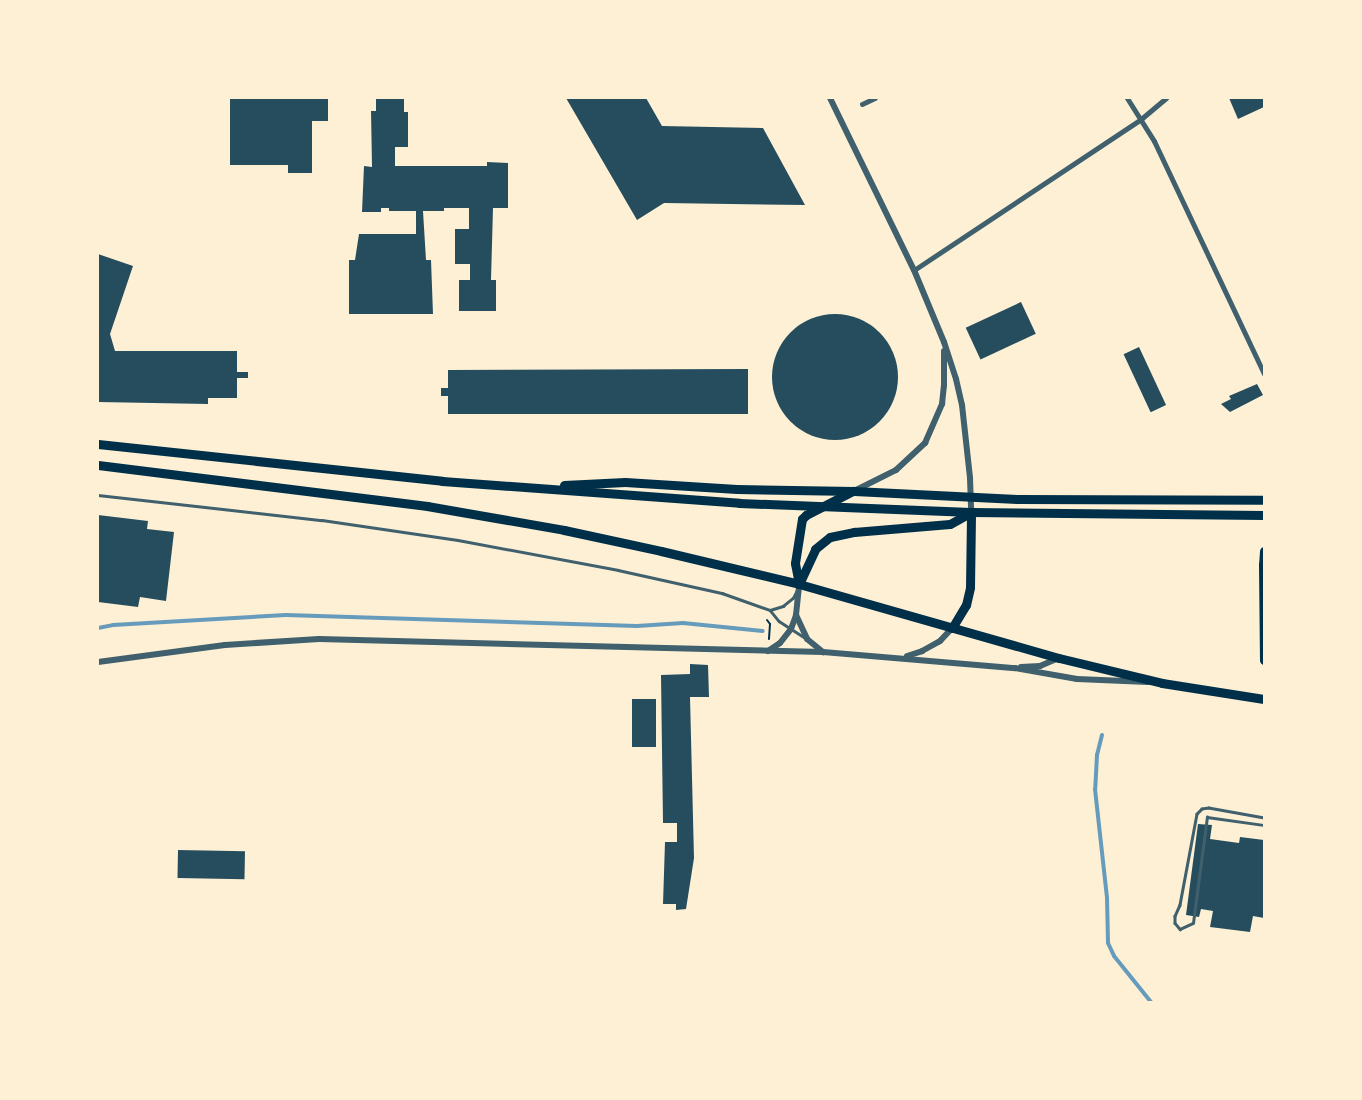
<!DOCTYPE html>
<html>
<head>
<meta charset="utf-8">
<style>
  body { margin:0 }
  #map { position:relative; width:1362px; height:1100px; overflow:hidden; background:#fdf0d5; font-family:"PT Sans Narrow",sans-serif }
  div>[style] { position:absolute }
  .stream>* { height:4px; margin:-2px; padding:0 2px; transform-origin:2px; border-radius:2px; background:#669bbc }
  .building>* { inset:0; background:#264d5e; transform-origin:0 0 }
  .round { border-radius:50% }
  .path>* { height:2px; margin:-1px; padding:0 1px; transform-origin:1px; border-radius:1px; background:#003049 }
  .service>* { height:2.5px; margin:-1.25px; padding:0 1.25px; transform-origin:1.25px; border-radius:1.25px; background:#3f606c }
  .minor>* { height:5px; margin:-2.5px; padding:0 2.5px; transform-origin:2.5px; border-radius:2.5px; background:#3f606c }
  .tertiary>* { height:6px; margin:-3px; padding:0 3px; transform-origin:3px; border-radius:3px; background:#3f606c }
  .primary>* { height:9px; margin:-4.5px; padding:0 4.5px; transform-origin:4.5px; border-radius:4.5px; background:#003049 }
  .trunk>* { height:9px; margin:-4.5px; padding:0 4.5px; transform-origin:4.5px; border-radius:4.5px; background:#003049 }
  span { translate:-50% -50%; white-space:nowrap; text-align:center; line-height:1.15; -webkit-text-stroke:5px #fdf0d5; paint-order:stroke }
  .frame { position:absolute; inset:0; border:99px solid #fdf0d5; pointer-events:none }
</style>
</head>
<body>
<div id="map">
  <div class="stream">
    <div style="left:98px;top:628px;width:15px;rotate:-11deg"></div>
    <div style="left:113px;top:625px;width:173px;rotate:-3.3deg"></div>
    <div style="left:286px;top:615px;width:351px;rotate:1.8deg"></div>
    <div style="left:637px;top:626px;width:46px;rotate:-3.7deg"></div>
    <div style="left:683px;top:623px;width:80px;rotate:5.7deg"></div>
    <div style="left:1102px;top:735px;width:21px;rotate:104deg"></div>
    <div style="left:1097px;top:755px;width:34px;rotate:93deg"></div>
    <div style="left:1095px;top:789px;width:110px;rotate:83.7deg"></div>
    <div style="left:1107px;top:898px;width:45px;rotate:88.7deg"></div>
    <div style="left:1108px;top:943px;width:14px;rotate:65deg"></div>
    <div style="left:1114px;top:956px;width:59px;rotate:51.2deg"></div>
  </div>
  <div class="building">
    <div style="clip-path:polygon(230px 98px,328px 98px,328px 121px,312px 121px,312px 173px,288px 173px,288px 165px,230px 165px)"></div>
    <div style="clip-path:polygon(376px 98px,404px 98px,404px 112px,408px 112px,408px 147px,395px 147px,395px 166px,487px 166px,487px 162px,508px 163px,508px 208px,493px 208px,491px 280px,496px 280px,496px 311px,459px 311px,459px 280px,470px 280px,470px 264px,455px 264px,455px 229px,469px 229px,469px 208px,444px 208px,444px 211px,423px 211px,426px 260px,431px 260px,433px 314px,349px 314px,349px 260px,355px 260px,359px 234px,416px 234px,416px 211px,389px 211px,389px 208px,381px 208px,381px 212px,362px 212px,364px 166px,372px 167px,371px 111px,376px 111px)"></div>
    <div style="clip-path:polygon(566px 98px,646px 98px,662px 126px,763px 128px,805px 205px,664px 203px,637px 220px)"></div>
    <div style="clip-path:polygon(1229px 98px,1264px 98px,1264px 107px,1238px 119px)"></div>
    <div style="clip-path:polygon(98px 254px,133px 266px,110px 334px,115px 351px,237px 351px,237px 372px,248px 372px,248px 378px,237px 378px,237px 398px,208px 398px,208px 404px,98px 402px)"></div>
    <div style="left:1021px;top:302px;width:35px;height:61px;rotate:65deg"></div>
    <div class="round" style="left:772px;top:314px;width:126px;height:126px"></div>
    <div style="left:1139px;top:347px;width:64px;height:17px;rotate:65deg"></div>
    <div style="clip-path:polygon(748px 369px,748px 414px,448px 414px,448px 396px,441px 396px,441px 388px,448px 388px,448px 370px)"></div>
    <div style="clip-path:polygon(1257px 384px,1263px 395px,1230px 412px,1221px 404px,1231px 399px,1229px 396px)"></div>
    <div style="clip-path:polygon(98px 515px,148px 521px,147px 529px,174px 532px,166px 601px,140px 597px,138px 607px,98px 602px)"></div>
    <div style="clip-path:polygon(690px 664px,708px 665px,709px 697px,690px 697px,694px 858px,686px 909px,676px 910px,676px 904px,663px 904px,665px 842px,677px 842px,677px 823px,663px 823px,661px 675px,690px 674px)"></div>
    <div style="left:632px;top:699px;width:24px;height:48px"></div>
    <div style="clip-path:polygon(1198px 824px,1212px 825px,1210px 839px,1239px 843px,1240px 837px,1264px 840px,1264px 918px,1253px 916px,1250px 932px,1210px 927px,1213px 911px,1201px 909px,1199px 917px,1186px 915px)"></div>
    <div style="left:178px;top:850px;width:67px;height:28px;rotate:1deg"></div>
  </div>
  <div class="path">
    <div style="left:767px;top:620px;width:5px;rotate:53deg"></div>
    <div style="left:770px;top:624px;width:15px;rotate:94deg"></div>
  </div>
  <div class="service">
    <div style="left:98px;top:495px;width:225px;rotate:6.4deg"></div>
    <div style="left:322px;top:520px;width:137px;rotate:8.4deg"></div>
    <div style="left:458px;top:540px;width:163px;rotate:10.6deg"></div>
    <div style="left:618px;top:570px;width:107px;rotate:12.5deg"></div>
    <div style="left:722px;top:593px;width:51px;rotate:19.5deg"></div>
    <div style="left:770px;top:610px;width:14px;rotate:51deg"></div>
    <div style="left:779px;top:621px;width:31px;rotate:33deg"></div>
    <div style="left:770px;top:610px;width:14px;rotate:-17deg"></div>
    <div style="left:783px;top:606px;width:13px;rotate:-39deg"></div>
    <div style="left:793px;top:598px;width:7px;rotate:-63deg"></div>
    <div style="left:1264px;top:818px;width:56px;rotate:-169.7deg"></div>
    <div style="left:1209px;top:808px;width:7px;rotate:172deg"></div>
    <div style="left:1202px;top:809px;width:7px;rotate:135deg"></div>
    <div style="left:1197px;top:814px;width:93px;rotate:100.6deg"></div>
    <div style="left:1180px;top:905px;width:12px;rotate:114deg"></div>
    <div style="left:1175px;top:916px;width:7px;rotate:90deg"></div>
    <div style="left:1175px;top:923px;width:8px;rotate:50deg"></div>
    <div style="left:1180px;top:929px;width:14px;rotate:-25deg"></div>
    <div style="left:1193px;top:923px;width:107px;rotate:-82.5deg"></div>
    <div style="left:1207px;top:817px;width:58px;rotate:8deg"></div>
  </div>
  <div class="minor">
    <div style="left:1127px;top:98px;width:51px;rotate:57.9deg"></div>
    <div style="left:1154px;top:141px;width:258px;rotate:64.7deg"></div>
    <div style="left:862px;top:104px;width:14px;rotate:-25deg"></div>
    <div style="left:914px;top:270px;width:273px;rotate:-33.6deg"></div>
    <div style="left:1141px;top:119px;width:33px;rotate:-40deg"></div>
  </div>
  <div class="tertiary">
    <div style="left:830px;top:98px;width:191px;rotate:64deg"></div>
    <div style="left:914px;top:270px;width:78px;rotate:67.4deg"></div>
    <div style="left:944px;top:342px;width:39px;rotate:72deg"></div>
    <div style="left:956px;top:379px;width:27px;rotate:77deg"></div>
    <div style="left:962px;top:405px;width:73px;rotate:83.7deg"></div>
    <div style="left:970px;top:478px;width:34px;rotate:88deg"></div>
    <div style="left:856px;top:490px;width:45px;rotate:-26.6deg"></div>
    <div style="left:896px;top:470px;width:40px;rotate:-43deg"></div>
    <div style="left:925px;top:443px;width:43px;rotate:-66.4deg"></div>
    <div style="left:942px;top:404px;width:19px;rotate:-84deg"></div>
    <div style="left:944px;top:385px;width:34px;rotate:-90deg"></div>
    <div style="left:796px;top:615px;width:26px;rotate:65deg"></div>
    <div style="left:807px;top:639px;width:21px;rotate:39deg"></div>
    <div style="left:768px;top:651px;width:14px;rotate:-34deg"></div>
    <div style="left:780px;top:643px;width:18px;rotate:-52deg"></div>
    <div style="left:791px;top:629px;width:15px;rotate:-70deg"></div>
    <div style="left:796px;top:615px;width:31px;rotate:-84deg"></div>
    <div style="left:907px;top:656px;width:16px;rotate:-18deg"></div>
    <div style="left:922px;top:651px;width:21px;rotate:-29deg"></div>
    <div style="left:940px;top:641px;width:18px;rotate:-47deg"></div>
    <div style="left:98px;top:662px;width:128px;rotate:-7.6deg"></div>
    <div style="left:225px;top:645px;width:94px;rotate:-3.7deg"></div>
    <div style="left:319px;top:639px;width:504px;rotate:1.48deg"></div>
    <div style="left:823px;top:652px;width:193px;rotate:4.8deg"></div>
    <div style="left:1015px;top:668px;width:63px;rotate:10.1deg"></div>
    <div style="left:1077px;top:679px;width:71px;rotate:2.4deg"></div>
    <div style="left:1021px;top:667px;width:19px;rotate:-3deg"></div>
    <div style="left:1040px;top:666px;width:21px;rotate:-23deg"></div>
  </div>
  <div class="primary">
    <div style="left:737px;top:489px;width:117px;rotate:1deg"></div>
    <div style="left:854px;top:491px;width:163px;rotate:2.8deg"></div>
    <div style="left:1017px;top:499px;width:247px;rotate:0.2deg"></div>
    <div style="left:739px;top:503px;width:232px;rotate:2.2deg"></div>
    <div style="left:971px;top:512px;width:293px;rotate:0.6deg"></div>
    <div style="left:661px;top:551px;width:142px;rotate:13.4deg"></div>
    <div style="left:799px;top:584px;width:270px;rotate:15.9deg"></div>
    <div style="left:1059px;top:658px;width:106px;rotate:13.6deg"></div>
    <div style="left:1162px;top:683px;width:103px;rotate:8.9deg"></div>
    <div style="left:1264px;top:551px;width:14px;rotate:94deg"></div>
    <div style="left:1263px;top:565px;width:95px;rotate:89.4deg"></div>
    <div style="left:799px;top:584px;width:38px;rotate:-65deg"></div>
    <div style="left:815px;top:549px;width:19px;rotate:-39deg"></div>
    <div style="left:830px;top:537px;width:25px;rotate:-12deg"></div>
    <div style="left:854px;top:532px;width:96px;rotate:-4.8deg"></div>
    <div style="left:950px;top:524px;width:23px;rotate:-29deg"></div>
    <div style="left:799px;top:584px;width:21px;rotate:-101deg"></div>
    <div style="left:795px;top:563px;width:45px;rotate:-81deg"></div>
    <div style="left:802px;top:519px;width:6px;rotate:-45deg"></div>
    <div style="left:806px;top:515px;width:53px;rotate:-27.1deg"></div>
    <div style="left:952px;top:628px;width:27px;rotate:-59deg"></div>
    <div style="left:966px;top:605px;width:18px;rotate:-77deg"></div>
    <div style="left:970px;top:587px;width:75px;rotate:-89.2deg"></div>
  </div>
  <div class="trunk">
    <div style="left:98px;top:444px;width:346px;rotate:6.1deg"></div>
    <div style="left:442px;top:481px;width:298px;rotate:4.2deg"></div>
    <div style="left:98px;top:465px;width:332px;rotate:7.1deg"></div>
    <div style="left:427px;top:506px;width:139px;rotate:9.9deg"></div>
    <div style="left:564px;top:530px;width:99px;rotate:12.2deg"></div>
    <div style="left:564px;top:485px;width:61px;rotate:-2.8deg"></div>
    <div style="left:625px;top:482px;width:112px;rotate:3.6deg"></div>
  </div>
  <div class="frame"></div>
</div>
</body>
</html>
